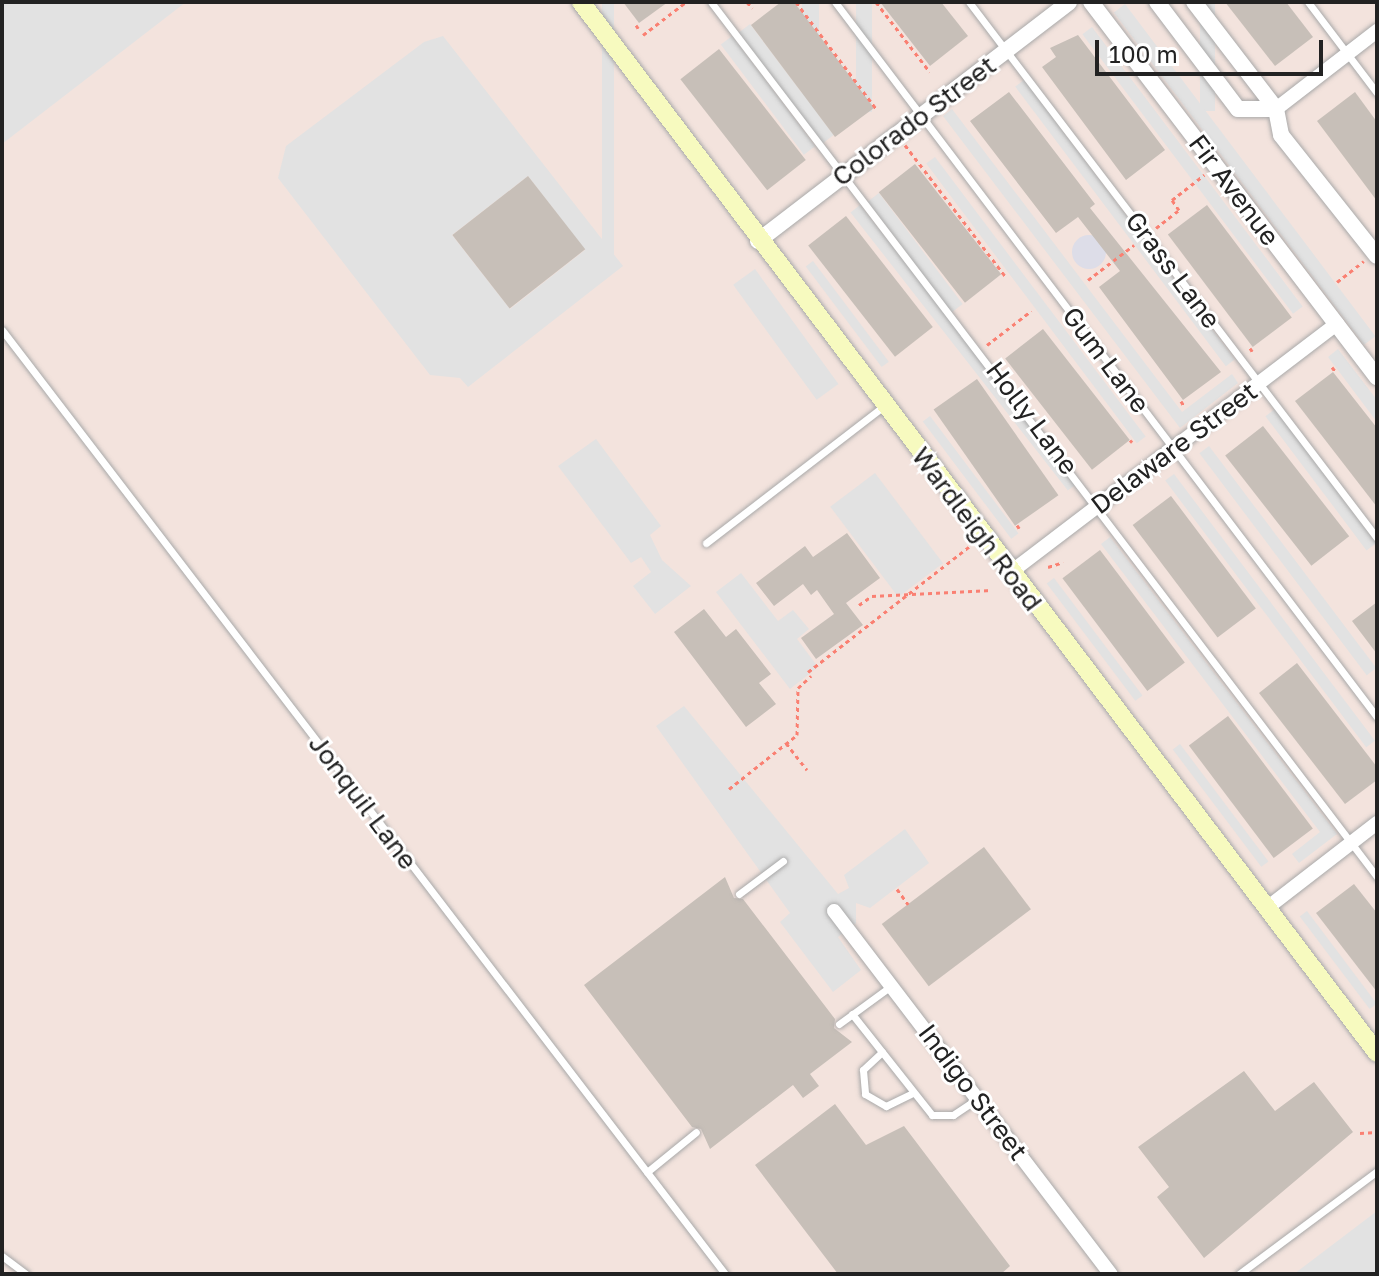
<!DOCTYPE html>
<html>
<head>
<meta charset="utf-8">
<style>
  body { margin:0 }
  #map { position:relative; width:1379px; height:1276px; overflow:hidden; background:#f2efe9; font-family:"Golos Text",sans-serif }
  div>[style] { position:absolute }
  .military>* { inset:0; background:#f3e3dd; transform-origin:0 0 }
  .parking>* { inset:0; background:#e2e2e2; transform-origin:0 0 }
  .plaza>* { inset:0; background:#dddde8 }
  .round { border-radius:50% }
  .building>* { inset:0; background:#c7bfb8; transform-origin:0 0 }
  .path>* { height:3px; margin-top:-1.5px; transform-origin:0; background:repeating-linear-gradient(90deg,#fa8072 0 4px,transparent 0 8px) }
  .roads { filter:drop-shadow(0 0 2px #a9a9a9) drop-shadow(0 0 2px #a9a9a9) }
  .service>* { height:7px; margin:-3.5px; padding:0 3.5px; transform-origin:3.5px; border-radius:3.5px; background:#fff }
  .minor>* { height:14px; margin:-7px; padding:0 7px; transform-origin:7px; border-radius:7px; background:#fff }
  .tertiary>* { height:16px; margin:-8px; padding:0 8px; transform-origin:8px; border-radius:8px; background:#fff }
  .secondary>* { height:18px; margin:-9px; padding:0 9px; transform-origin:9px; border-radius:9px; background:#f7fabf }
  span { translate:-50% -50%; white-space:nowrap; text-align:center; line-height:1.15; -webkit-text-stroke:6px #fff; paint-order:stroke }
  .street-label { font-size:26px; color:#222 }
  .frame { position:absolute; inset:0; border:4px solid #222; pointer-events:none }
  .scale { position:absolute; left:1095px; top:40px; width:228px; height:36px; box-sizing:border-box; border:4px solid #222; border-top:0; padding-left:10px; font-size:24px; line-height:28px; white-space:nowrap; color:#222; -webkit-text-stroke:6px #fff; paint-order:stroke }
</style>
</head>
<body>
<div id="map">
  <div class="military">
    <div style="left:2px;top:2px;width:1375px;height:1272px"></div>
  </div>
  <div class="parking">
    <div style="clip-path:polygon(2px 2px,186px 2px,2px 144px)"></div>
    <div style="left:602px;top:2px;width:12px;height:253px"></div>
    <div style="left:802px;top:2px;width:17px;height:125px"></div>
    <div style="left:856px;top:2px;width:16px;height:110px"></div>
    <div style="left:1200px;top:2px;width:15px;height:109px"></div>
    <div style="left:1125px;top:4px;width:416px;height:14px;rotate:53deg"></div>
    <div style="left:750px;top:24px;width:139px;height:14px;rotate:53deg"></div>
    <div style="left:1092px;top:27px;width:350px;height:12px;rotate:53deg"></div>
    <div style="clip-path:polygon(evenodd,443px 36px,623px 266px,468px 387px,460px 378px,430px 375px,278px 178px,286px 146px,424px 42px,443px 36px,528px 176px,585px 250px,510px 309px,452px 235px,528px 176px)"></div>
    <div style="left:732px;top:36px;width:138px;height:14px;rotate:53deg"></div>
    <div style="left:1024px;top:80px;width:350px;height:11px;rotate:53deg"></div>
    <div style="clip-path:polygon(952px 109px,1182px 412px,1232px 374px,1238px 383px,1180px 428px,943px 116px)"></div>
    <div style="left:935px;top:157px;width:350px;height:11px;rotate:53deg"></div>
    <div style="left:879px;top:193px;width:139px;height:14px;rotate:53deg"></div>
    <div style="left:860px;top:205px;width:353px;height:12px;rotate:52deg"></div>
    <div style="left:813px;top:261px;width:126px;height:9px;rotate:53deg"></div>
    <div style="left:755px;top:269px;width:142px;height:27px;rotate:54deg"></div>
    <div style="clip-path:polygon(1338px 349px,1377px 400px,1377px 422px,1328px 357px)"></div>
    <div style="left:1275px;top:409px;width:168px;height:12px;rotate:53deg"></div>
    <div style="left:930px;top:416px;width:147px;height:9px;rotate:53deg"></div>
    <div style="clip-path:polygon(596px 439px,661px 526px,650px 535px,662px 560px,691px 586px,655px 614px,633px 586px,651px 572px,641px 557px,631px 563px,558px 466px)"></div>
    <div style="left:1209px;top:446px;width:278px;height:12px;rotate:53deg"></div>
    <div style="left:875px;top:473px;width:113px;height:56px;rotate:53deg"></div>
    <div style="left:1174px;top:474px;width:334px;height:11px;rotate:53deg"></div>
    <div style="clip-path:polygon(1110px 537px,1337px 834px,1299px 863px,1292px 854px,1320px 832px,1101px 544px)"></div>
    <div style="clip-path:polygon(741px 573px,778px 621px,793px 610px,809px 629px,797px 639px,818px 667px,790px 689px,716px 592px)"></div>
    <div style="left:1054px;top:578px;width:147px;height:9px;rotate:53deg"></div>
    <div style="clip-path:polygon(684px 706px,838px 894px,849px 888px,844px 875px,905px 829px,929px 863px,870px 908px,856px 903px,856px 923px,838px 937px,861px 970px,833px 992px,780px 922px,790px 913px,656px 726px)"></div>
    <div style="left:1180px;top:744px;width:147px;height:9px;rotate:53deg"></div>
    <div style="left:1307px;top:911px;width:116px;height:9px;rotate:53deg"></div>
    <div style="clip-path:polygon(1377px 1211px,1377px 1274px,1294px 1274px)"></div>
  </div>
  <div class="plaza">
    <div class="round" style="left:1072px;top:235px;width:34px;height:34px"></div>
  </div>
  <div class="building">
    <div style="clip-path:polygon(623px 2px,668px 2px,639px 23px)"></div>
    <div style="clip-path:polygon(781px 2px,794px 2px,874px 108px,835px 137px,751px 25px)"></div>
    <div style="clip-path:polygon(880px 2px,941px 2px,968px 36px,930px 66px)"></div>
    <div style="clip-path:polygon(1225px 2px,1286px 2px,1313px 37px,1275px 66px)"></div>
    <div style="clip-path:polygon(1078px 35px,1165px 150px,1126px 180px,1042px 67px,1056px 57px,1050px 48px)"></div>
    <div style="left:719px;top:49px;width:141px;height:49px;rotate:52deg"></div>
    <div style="clip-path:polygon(1009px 92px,1095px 204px,1090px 208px,1221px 372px,1183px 400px,1099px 287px,1120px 271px,1078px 217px,1056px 233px,970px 121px)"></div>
    <div style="clip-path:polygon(1355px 92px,1377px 122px,1377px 201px,1317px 121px)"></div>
    <div style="left:915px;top:164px;width:140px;height:46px;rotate:52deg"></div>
    <div style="left:528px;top:176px;width:93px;height:96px;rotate:52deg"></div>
    <div style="left:1207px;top:205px;width:141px;height:49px;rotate:53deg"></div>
    <div style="left:846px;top:216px;width:141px;height:48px;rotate:52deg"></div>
    <div style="left:1043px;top:329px;width:141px;height:48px;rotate:52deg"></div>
    <div style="clip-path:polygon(1333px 372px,1377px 428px,1377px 507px,1295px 401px)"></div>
    <div style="left:977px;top:379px;width:142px;height:53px;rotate:55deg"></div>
    <div style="left:1263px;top:426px;width:140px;height:48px;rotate:52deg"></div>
    <div style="left:1171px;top:496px;width:141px;height:48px;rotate:53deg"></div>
    <div style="clip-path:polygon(847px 533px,880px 578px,846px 603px,863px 625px,816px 659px,801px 638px,834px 614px,817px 590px,811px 595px,803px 584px,774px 606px,756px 583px,805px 546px,813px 557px)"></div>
    <div style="left:1100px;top:550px;width:141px;height:47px;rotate:53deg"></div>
    <div style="clip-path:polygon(1377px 602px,1377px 654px,1352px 621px)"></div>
    <div style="clip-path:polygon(704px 609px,726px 637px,736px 629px,771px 674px,759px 683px,776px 704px,746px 727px,674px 632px)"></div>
    <div style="clip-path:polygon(1297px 663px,1377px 767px,1377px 780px,1345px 804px,1259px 693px)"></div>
    <div style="left:1228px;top:716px;width:141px;height:49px;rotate:53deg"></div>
    <div style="left:984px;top:847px;width:78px;height:128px;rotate:53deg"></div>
    <div style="clip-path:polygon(725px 877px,734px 898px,743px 899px,835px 1019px,834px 1028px,852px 1042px,810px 1074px,819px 1086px,803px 1098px,793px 1085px,710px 1149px,701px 1129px,692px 1127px,584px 985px)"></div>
    <div style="clip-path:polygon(1354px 884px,1377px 913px,1377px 992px,1316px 913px)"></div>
    <div style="clip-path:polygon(1244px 1071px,1275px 1111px,1314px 1082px,1353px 1132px,1204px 1258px,1157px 1197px,1169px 1187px,1138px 1147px)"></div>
    <div style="clip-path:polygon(835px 1104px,866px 1145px,904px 1126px,1010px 1266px,1001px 1274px,838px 1274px,755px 1165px)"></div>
  </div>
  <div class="path">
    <div style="left:747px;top:2px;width:8px;rotate:50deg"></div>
    <div style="left:796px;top:2px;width:135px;rotate:53.1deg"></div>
    <div style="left:876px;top:2px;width:88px;rotate:52.4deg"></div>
    <div style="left:636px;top:25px;width:4px;rotate:56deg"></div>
    <div style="left:643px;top:35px;width:54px;rotate:-37.5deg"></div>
    <div style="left:905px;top:145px;width:165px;rotate:52.6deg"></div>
    <div style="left:1156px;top:228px;width:29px;rotate:-38deg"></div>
    <div style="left:1179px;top:210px;width:12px;rotate:-125deg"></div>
    <div style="left:1172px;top:200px;width:41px;rotate:-38deg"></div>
    <div style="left:1088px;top:280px;width:58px;rotate:-37.3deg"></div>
    <div style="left:1337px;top:282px;width:34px;rotate:-38deg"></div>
    <div style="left:987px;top:345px;width:56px;rotate:-37.7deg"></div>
    <div style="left:1250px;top:348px;width:4px;rotate:56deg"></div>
    <div style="left:1332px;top:367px;width:5px;rotate:53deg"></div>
    <div style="left:1181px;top:401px;width:6px;rotate:59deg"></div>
    <div style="left:1130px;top:440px;width:3px;rotate:45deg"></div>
    <div style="left:1017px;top:525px;width:4px;rotate:56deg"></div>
    <div style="left:1048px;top:567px;width:16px;rotate:-18deg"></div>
    <div style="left:859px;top:605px;width:16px;rotate:-35deg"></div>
    <div style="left:872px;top:596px;width:120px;rotate:-2.9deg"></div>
    <div style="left:808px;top:672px;width:205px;rotate:-37.9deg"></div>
    <div style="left:786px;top:743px;width:34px;rotate:52deg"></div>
    <div style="left:729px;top:789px;width:87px;rotate:-38.5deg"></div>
    <div style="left:797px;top:735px;width:47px;rotate:-88.8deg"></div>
    <div style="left:798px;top:688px;width:18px;rotate:-43deg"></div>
    <div style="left:897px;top:889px;width:19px;rotate:54deg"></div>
    <div style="left:1360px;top:1133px;width:17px;rotate:-3deg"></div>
  </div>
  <div class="roads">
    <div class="service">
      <div style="left:711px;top:2px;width:1100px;rotate:52.72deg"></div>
      <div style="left:835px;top:2px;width:897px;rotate:52.84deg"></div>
      <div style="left:969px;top:2px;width:674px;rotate:52.72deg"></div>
      <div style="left:1308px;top:2px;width:114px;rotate:52.8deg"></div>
      <div style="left:2px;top:330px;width:1189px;rotate:52.55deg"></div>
      <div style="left:706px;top:543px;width:225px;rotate:-37.6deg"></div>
      <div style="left:739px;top:894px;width:55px;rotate:-36.9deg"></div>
      <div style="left:852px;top:1014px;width:129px;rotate:51.6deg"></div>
      <div style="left:932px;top:1115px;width:21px"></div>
      <div style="left:953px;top:1115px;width:29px;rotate:-34deg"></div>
      <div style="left:839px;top:1024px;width:64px;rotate:-36.2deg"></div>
      <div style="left:882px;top:1052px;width:26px;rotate:137deg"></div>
      <div style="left:863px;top:1070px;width:24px;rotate:85deg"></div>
      <div style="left:865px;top:1094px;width:24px;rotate:30deg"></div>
      <div style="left:886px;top:1106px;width:30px;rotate:-26deg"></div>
      <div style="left:647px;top:1172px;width:63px;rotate:-39.2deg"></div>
      <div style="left:2px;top:1256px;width:30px;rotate:37deg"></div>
      <div style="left:1239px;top:1274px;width:172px;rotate:-36.7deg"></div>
    </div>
    <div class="minor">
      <div style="left:1276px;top:109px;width:128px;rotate:-37.7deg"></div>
      <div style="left:1011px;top:572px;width:410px;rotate:-37.3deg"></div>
      <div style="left:1267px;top:908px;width:139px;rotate:-37.7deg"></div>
      <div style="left:834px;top:911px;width:457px;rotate:52.7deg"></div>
    </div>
    <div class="tertiary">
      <div style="left:1091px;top:2px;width:472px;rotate:52.7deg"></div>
      <div style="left:1157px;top:2px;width:134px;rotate:52.9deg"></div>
      <div style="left:1238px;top:109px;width:38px"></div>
      <div style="left:1194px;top:2px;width:135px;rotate:52.5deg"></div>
      <div style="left:1276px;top:109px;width:26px;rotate:79deg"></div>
      <div style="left:1281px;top:135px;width:154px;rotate:51.6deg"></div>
      <div style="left:758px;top:241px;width:392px;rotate:-37.5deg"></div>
    </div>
    <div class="secondary">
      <div style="left:581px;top:2px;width:1318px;rotate:52.86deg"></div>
    </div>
  </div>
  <div class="street-label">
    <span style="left:914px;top:121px;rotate:-37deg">Colorado Street</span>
    <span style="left:1234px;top:190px;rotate:53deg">Fir Avenue</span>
    <span style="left:1173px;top:270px;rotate:53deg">Grass Lane</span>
    <span style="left:1106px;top:360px;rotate:53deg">Gum Lane</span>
    <span style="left:1032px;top:418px;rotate:53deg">Holly Lane</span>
    <span style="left:1174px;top:448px;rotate:-37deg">Delaware Street</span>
    <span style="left:977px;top:529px;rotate:53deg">Wardleigh Road</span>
    <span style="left:363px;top:802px;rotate:53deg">Jonquil Lane</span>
    <span style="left:973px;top:1092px;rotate:53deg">Indigo Street</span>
  </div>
  <div class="frame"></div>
  <div class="scale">100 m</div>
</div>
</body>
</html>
